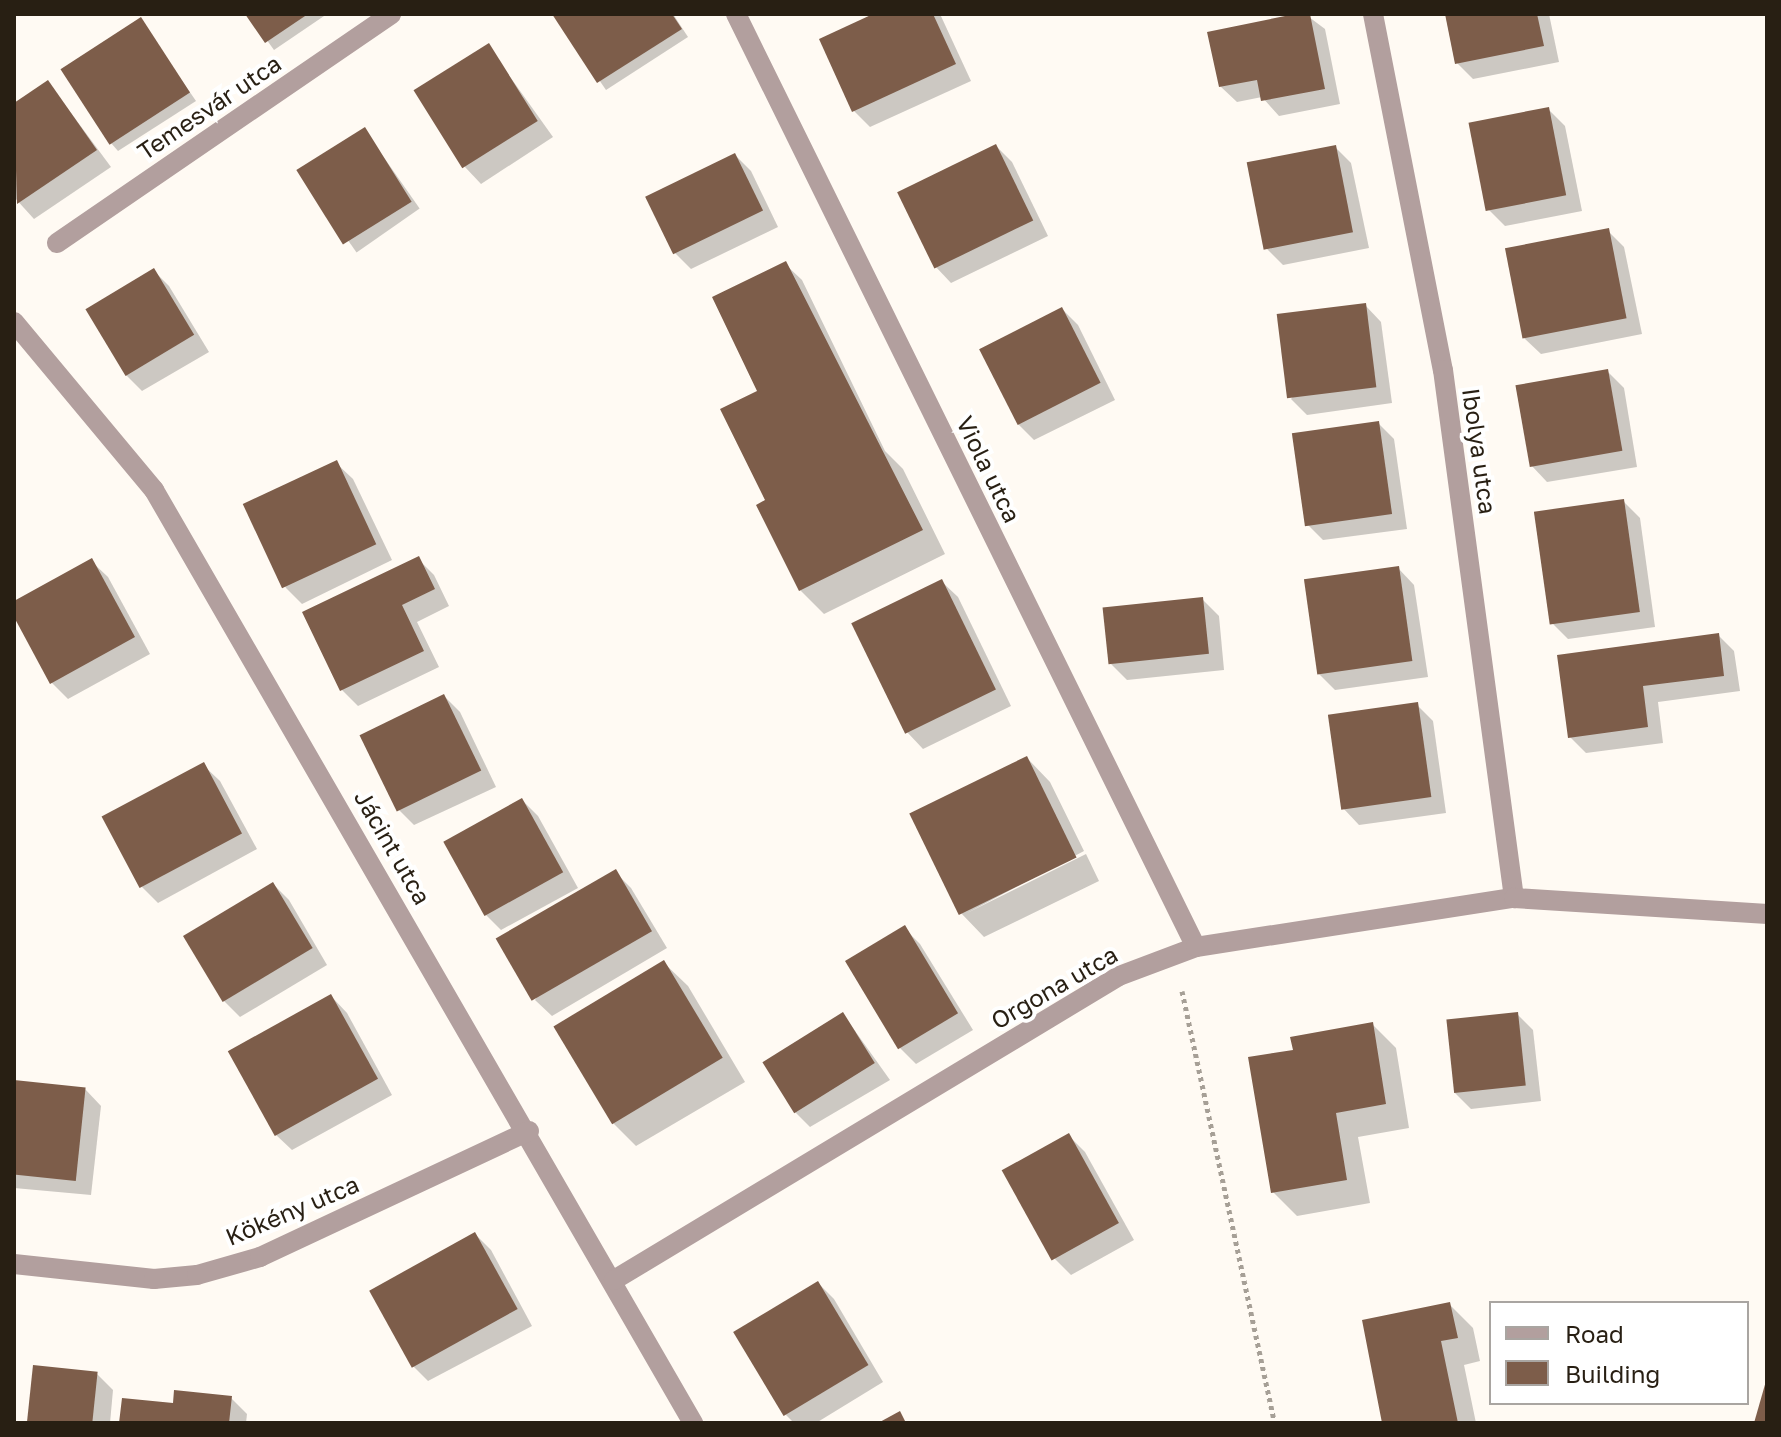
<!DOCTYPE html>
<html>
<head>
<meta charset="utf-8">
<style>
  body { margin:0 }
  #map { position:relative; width:1781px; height:1437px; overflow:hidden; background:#fffaf3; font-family:"Golos Text",sans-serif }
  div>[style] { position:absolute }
  .shadow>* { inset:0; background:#0003; transform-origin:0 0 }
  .building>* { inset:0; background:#7d5d4a; transform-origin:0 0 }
  .path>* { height:5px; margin-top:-2.5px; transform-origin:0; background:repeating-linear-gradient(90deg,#a69f96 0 4px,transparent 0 8px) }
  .minor>* { height:20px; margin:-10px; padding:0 10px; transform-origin:10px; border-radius:10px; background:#b29f9e }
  span { translate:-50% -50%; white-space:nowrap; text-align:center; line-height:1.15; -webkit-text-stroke:8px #fff; paint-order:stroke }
  .street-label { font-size:24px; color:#281f13 }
  .frame { position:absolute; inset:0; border:16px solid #281f13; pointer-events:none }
  .legend { position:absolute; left:1489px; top:1301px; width:260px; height:104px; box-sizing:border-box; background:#fff; border:2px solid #a9a5a1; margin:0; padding:10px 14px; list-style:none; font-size:24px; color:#281f13 }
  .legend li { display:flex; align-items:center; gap:16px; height:40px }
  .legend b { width:40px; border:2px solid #a9a5a1 }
</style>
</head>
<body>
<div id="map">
  <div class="shadow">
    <div style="clip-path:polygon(248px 14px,327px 14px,274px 50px)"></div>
    <div style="clip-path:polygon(554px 14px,673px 14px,688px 37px,606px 90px)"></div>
    <div style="clip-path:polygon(875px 14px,940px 14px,971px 81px,870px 127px,854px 111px)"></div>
    <div style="clip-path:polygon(1305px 14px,1325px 29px,1340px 104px,1279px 116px,1262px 97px,1237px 102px,1220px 86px)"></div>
    <div style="clip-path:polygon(1447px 14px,1549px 14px,1559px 62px,1473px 79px,1457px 63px)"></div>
    <div style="clip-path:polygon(140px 20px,196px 101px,118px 151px,111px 143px)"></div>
    <div style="clip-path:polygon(488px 46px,553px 137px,481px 184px,465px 167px)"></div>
    <div style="clip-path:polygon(48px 82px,111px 167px,34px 219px,14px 197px,14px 105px)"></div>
    <div style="clip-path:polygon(1548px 109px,1565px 126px,1582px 211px,1505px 226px,1489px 210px)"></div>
    <div style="left:364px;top:129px;width:97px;height:77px;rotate:55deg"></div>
    <div style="clip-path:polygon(996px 146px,1012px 162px,1048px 236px,951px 283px,935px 266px)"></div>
    <div style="clip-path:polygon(1335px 147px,1351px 163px,1369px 248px,1283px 265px,1267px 249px)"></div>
    <div style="clip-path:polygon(735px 155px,751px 171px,778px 227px,691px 269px,675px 253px)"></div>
    <div style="clip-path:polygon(1608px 231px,1624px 247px,1642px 334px,1541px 354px,1524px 338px)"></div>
    <div style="clip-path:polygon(785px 264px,802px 280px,885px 451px,903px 469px,945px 554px,824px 614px,800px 590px,768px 501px)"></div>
    <div style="clip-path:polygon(153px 270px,169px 286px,209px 352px,142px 391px,126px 375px)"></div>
    <div style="clip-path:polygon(1365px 305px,1381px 322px,1392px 403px,1307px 415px,1291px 399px)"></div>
    <div style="clip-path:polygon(1062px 309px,1078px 325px,1115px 400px,1034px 440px,1018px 424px,980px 349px)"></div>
    <div style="clip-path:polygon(1607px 371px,1624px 388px,1637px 467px,1547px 482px,1531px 465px)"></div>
    <div style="clip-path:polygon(1378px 423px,1394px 439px,1407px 529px,1323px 540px,1307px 524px)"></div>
    <div style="clip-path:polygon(336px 463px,353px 479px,392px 560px,302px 604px,286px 588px,246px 506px)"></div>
    <div style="clip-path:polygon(1623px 501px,1640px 518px,1655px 627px,1568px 639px,1552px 623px)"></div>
    <div style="clip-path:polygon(418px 559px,434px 575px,449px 606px,417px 622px,439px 667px,358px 706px,342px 690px)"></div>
    <div style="clip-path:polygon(91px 561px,108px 577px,150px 654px,68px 699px,52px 683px,14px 613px,14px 603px)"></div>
    <div style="clip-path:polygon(1398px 568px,1414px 585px,1428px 677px,1335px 690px,1319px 674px)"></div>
    <div style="clip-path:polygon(941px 581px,958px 597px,1011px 706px,923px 749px,907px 732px)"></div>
    <div style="clip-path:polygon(1202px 599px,1219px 616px,1224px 670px,1127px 680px,1111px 664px)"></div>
    <div style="clip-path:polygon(1718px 635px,1734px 651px,1740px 691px,1658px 702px,1663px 743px,1586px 753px,1570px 737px,1559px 657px)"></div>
    <div style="clip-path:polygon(444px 696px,460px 712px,496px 787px,414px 825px,398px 809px,362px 735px)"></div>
    <div style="clip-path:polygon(1417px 705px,1433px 721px,1446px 813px,1359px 825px,1343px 808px)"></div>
    <div style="clip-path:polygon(1027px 758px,1050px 782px,1084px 851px,967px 913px,1086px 854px,1099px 881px,984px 937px,961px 913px)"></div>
    <div style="clip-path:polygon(203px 765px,220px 781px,257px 849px,158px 903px,142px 887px)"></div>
    <div style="clip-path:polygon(522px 800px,538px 816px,578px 888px,501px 930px,485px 914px,445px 842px)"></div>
    <div style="clip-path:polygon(615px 872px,631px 888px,667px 948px,552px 1016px,535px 1000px)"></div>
    <div style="clip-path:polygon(273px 884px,289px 900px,327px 965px,240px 1017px,224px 1001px)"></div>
    <div style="clip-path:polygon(904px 928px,920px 944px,973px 1030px,916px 1064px,900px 1048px,848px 962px)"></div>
    <div style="clip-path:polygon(664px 963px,688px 986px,745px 1082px,636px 1146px,613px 1123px)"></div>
    <div style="clip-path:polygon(331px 996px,347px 1013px,392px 1095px,292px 1150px,275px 1134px)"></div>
    <div style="clip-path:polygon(843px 1014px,890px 1080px,810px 1127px,794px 1111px)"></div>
    <div style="clip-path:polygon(1517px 1014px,1533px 1030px,1541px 1101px,1471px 1109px,1455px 1093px)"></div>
    <div style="clip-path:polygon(1372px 1024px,1396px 1048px,1409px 1128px,1358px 1137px,1370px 1203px,1297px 1216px,1273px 1192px,1295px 1052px)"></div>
    <div style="clip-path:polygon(14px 1082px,85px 1089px,101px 1106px,91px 1195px,14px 1188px)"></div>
    <div style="clip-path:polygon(1068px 1135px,1085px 1152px,1134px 1240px,1071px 1275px,1055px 1259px,1005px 1171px)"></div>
    <div style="clip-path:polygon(475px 1234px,491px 1250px,532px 1326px,428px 1381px,412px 1365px)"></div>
    <div style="clip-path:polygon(818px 1283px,834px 1299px,883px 1382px,816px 1423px,794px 1423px,786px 1415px)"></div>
    <div style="clip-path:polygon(1449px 1304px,1473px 1328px,1480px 1361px,1464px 1365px,1476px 1423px,1385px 1423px)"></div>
    <div style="clip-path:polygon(97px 1374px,113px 1390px,110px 1423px,29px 1423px)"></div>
    <div style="clip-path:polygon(231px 1398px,247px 1414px,246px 1423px,121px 1423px)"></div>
  </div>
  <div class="building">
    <div style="clip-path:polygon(245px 14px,308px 14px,265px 43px)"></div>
    <div style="clip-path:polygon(552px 14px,672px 14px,682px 29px,597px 83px)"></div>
    <div style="clip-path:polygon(873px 14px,933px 14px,956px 64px,852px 112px,819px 39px)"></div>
    <div style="clip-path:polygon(1295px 14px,1310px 14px,1325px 89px,1261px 101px,1257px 80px,1219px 87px,1207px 32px)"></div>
    <div style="clip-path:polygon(1445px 14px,1537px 14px,1544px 46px,1455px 64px)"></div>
    <div style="left:141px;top:17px;width:90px;height:96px;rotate:57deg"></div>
    <div style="left:489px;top:43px;width:92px;height:89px;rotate:58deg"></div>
    <div style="clip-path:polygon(48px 80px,97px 150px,17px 204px,14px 103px)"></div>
    <div style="left:1549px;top:107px;width:90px;height:82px;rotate:79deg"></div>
    <div style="left:365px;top:127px;width:88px;height:81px;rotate:58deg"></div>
    <div style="left:996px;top:144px;width:85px;height:110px;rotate:64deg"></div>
    <div style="left:1336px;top:145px;width:89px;height:91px;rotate:79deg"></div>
    <div style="left:735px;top:153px;width:64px;height:100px;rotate:64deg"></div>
    <div style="left:1609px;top:228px;width:92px;height:106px;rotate:79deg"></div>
    <div style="clip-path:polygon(786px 261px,923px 530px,799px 591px,756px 505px,765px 500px,720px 409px,757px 391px,712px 297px)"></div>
    <div style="left:154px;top:268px;width:78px;height:80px;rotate:59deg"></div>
    <div style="left:1366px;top:303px;width:85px;height:90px;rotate:83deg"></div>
    <div style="left:1062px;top:307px;width:85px;height:93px;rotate:63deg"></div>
    <div style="left:1608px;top:369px;width:83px;height:94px;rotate:80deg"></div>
    <div style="left:1379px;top:421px;width:94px;height:88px;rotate:82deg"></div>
    <div style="left:337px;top:460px;width:93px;height:104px;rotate:65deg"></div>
    <div style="left:1624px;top:499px;width:114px;height:91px;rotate:82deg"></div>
    <div style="clip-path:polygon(419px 556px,435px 589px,402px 605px,424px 651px,340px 691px,302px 612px)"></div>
    <div style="clip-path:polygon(92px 558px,135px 637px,50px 684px,14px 617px,14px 601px)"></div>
    <div style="left:1399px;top:566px;width:96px;height:96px;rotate:82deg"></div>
    <div style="left:942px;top:579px;width:123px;height:101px;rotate:64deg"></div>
    <div style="left:1203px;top:597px;width:57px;height:101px;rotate:84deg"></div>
    <div style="clip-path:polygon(1719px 633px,1724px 676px,1643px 686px,1648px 727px,1568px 738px,1557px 655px)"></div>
    <div style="left:444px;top:694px;width:85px;height:94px;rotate:64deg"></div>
    <div style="left:1418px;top:702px;width:96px;height:91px;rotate:82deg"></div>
    <div style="left:1027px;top:756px;width:113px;height:131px;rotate:64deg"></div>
    <div style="left:204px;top:762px;width:81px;height:116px;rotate:62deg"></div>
    <div style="left:522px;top:798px;width:85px;height:90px;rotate:61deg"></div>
    <div style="left:616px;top:869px;width:72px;height:139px;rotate:60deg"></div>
    <div style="left:273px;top:882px;width:77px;height:105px;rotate:59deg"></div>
    <div style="left:905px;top:925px;width:103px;height:70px;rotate:59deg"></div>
    <div style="left:664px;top:960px;width:114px;height:129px;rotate:59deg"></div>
    <div style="left:331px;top:994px;width:97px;height:118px;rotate:61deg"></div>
    <div style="left:843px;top:1012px;width:60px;height:95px;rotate:58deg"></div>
    <div style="left:1518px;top:1012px;width:74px;height:72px;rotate:84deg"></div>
    <div style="clip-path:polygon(1373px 1022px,1386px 1104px,1336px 1113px,1347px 1180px,1271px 1193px,1248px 1057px,1293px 1050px,1290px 1037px)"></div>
    <div style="left:14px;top:1080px;width:72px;height:94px;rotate:6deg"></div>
    <div style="left:1069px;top:1133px;width:103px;height:77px;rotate:61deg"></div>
    <div style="left:475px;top:1232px;width:88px;height:121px;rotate:61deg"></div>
    <div style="left:818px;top:1281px;width:98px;height:99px;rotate:59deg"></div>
    <div style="clip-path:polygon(1450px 1302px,1458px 1338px,1441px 1341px,1458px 1423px,1382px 1423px,1362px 1320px)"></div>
    <div style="left:33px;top:1365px;width:65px;height:58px;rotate:6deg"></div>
    <div style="clip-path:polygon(1766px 1381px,1767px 1423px,1754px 1423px)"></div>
    <div style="clip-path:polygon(174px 1390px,232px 1396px,229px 1423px,119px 1423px,122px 1398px,173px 1403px)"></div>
    <div style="clip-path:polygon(900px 1411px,906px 1423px,878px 1423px)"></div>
  </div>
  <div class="path">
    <div style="left:1182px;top:991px;width:442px;rotate:77.9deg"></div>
  </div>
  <div class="minor">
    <div style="left:736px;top:14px;width:1040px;rotate:63.76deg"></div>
    <div style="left:1373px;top:14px;width:363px;rotate:78.9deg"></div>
    <div style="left:1443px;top:370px;width:533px;rotate:82.34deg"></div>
    <div style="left:57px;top:243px;width:405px;rotate:-34.4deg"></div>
    <div style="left:14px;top:322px;width:219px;rotate:50.2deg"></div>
    <div style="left:154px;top:490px;width:1078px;rotate:59.98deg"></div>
    <div style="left:14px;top:1264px;width:141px;rotate:6.1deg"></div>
    <div style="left:154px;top:1279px;width:43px;rotate:-5.3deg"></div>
    <div style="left:197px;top:1275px;width:66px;rotate:-15.9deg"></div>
    <div style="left:260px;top:1257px;width:297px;rotate:-25.1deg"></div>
    <div style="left:614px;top:1280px;width:589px;rotate:-31.05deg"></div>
    <div style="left:1119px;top:976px;width:82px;rotate:-20.6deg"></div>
    <div style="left:1196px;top:947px;width:322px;rotate:-8.8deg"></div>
    <div style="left:1514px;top:898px;width:254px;rotate:3.6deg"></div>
  </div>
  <div class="street-label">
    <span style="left:209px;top:107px;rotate:-34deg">Temesvár utca</span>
    <span style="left:1480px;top:451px;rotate:82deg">Ibolya utca</span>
    <span style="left:989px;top:469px;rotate:64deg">Viola utca</span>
    <span style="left:393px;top:847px;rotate:60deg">Jácint utca</span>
    <span style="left:1054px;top:987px;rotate:-30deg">Orgona utca</span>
    <span style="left:292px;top:1210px;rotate:-23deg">Kökény utca</span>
  </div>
  <div class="frame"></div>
  <ul class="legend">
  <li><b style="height:10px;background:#b29f9e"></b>Road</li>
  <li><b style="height:22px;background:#7d5d4a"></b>Building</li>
  </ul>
</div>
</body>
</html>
